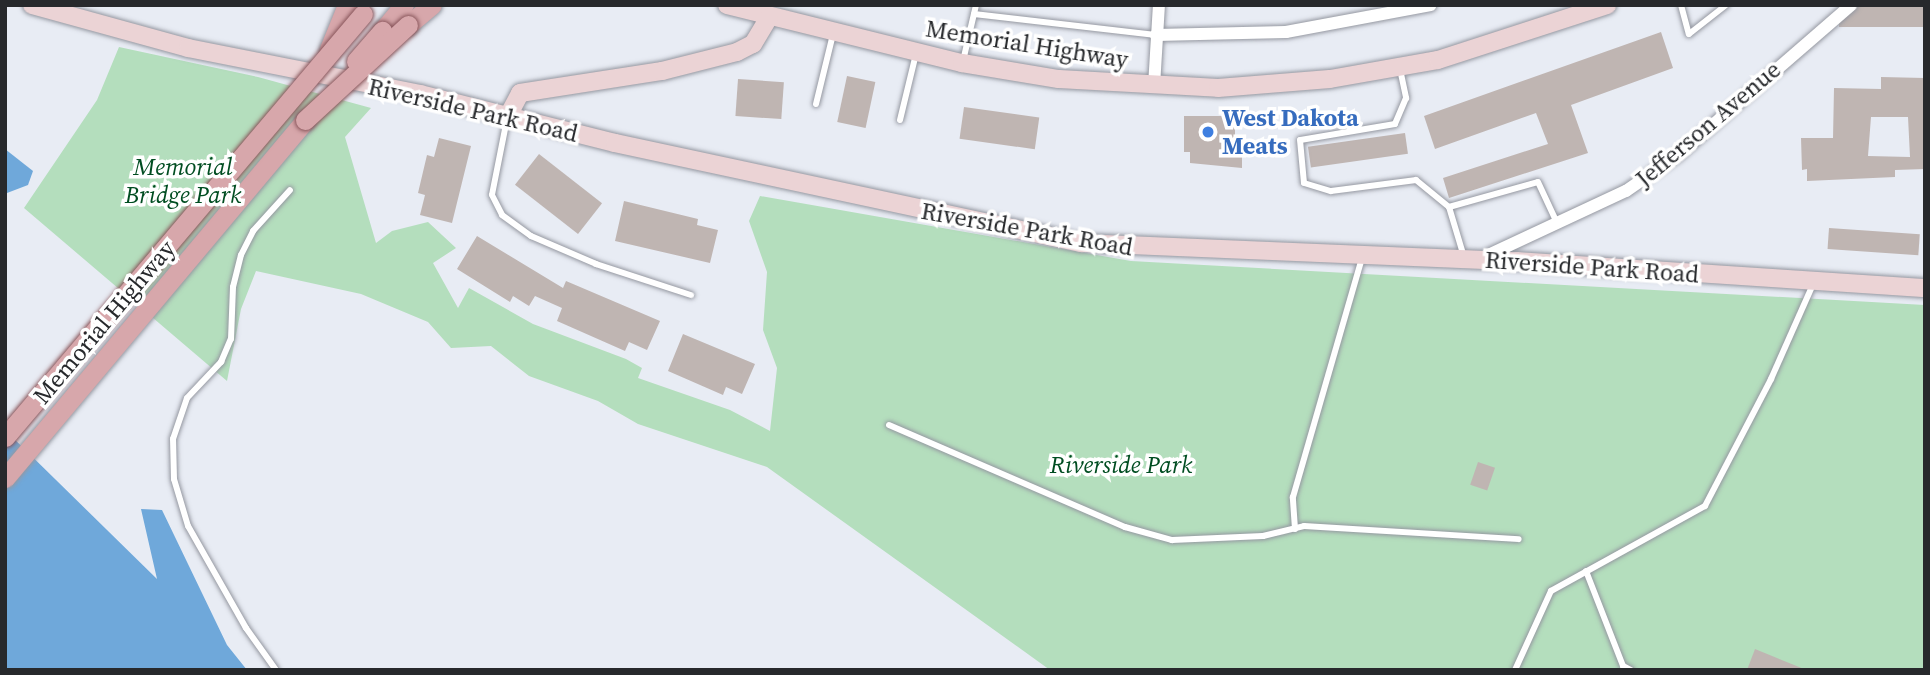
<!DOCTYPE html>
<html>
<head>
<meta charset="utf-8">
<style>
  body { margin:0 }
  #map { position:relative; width:1930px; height:675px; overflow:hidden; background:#e8ecf4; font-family:"Source Serif 4",serif }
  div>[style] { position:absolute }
  .green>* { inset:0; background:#b4debd }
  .water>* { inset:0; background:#6fa8da }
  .building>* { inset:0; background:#bfb5b2; transform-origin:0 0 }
  .roads { filter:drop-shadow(0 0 2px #9598a1) drop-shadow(0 0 2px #9598a1) }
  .lane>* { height:6px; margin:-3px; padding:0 3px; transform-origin:3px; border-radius:3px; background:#fff }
  .street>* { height:12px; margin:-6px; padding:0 6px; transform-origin:6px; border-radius:6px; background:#fff }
  .secondary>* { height:18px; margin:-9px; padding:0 9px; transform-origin:9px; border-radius:9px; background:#ebd3d5 }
  .primary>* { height:19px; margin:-9.5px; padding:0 9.5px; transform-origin:9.5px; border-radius:9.5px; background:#d7a7ab }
  .bridges { filter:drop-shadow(0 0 2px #88555a) drop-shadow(0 0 2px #88555a) }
  .primary-bridge>* { height:19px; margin:-9.5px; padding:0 9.5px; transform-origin:9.5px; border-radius:9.5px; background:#d7a7ab }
  .dots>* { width:19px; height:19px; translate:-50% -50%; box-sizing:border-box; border:4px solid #fff; border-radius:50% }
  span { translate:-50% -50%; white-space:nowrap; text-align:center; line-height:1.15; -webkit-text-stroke:7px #fff; paint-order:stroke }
  .street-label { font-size:24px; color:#27292c }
  .shop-label { font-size:24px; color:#366cbe; font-weight:700 }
  .left { translate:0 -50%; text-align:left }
  .park-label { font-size:24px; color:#004d21; font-style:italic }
  .frame { position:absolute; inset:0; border:7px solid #27292c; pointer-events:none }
</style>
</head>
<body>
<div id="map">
  <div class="green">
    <div style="clip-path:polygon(119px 47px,258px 77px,371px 108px,345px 137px,376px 243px,392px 231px,428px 222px,456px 248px,433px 263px,458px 308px,469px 288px,533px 324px,626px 359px,642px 368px,638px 378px,730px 410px,770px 431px,777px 368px,763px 330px,767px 272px,749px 221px,760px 196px,1131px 261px,1925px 305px,1925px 670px,1050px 670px,767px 467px,638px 424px,598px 401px,529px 376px,491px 346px,451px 348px,428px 322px,361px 294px,256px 271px,241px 309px,227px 381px,24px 208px,97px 100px)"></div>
  </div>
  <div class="water">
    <div style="clip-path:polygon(5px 149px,33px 171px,28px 185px,7px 193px)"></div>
    <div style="clip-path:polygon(5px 430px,157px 579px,141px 509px,162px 510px,227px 645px,247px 670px,5px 670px)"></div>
  </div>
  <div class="building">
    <div style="left:1925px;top:7px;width:20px;height:86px;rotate:90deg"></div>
    <div style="clip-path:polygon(1661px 32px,1673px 68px,1571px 105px,1588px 153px,1449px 198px,1443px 178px,1548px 144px,1536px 113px,1435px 149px,1424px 116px)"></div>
    <div style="left:847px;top:76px;width:29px;height:47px;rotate:12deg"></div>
    <div style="clip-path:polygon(evenodd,1881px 77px,1925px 78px,1925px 169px,1895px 170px,1895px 177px,1807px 181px,1807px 169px,1802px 170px,1801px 138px,1833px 138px,1834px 88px,1881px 89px,1881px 77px,1871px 117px,1908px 117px,1910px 157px,1868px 156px,1871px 117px)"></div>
    <div style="left:738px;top:79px;width:46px;height:37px;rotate:4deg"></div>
    <div style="left:964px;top:107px;width:76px;height:32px;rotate:8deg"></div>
    <div style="clip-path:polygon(1184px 116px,1235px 116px,1235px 143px,1242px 142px,1242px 168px,1190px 163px,1190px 152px,1184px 152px)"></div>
    <div style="left:1405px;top:133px;width:21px;height:98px;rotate:82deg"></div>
    <div style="clip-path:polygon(439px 138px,471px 146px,452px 223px,420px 215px,425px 195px,418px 193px,427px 155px,434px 157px)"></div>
    <div style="left:539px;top:154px;width:80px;height:39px;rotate:38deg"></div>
    <div style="clip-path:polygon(624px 201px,698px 219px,697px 225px,718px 230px,710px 263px,615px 241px)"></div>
    <div style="left:1829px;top:228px;width:91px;height:21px;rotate:4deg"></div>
    <div style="clip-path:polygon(477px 236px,563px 288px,566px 281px,660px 321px,647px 350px,629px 342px,625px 351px,557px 321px,562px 308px,535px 296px,529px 306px,513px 296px,510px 302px,457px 269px)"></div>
    <div style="clip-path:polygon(683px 334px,755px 364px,742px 394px,726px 387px,723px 395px,668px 371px)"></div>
    <div style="left:1478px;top:462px;width:18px;height:24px;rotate:19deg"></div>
    <div style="clip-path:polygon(1755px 649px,1804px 669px,1804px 670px,1747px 670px)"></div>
  </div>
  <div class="roads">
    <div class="lane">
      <div style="left:1681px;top:5px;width:30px;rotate:75deg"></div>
      <div style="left:1689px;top:34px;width:47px;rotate:-38.1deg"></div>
      <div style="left:974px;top:14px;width:183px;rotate:6.6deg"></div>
      <div style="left:963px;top:61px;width:57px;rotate:-76.9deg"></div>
      <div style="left:1400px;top:69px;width:30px;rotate:78deg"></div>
      <div style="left:1406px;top:98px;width:28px;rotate:113deg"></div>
      <div style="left:1395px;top:124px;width:96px;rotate:170.4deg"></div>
      <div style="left:1300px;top:140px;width:43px;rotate:84.7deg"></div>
      <div style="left:1304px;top:183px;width:28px;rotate:17deg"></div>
      <div style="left:1331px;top:191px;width:86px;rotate:-7.4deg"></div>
      <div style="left:1416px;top:180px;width:43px;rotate:39.3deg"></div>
      <div style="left:816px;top:104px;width:72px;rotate:-76.3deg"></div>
      <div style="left:507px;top:119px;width:77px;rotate:101.2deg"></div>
      <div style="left:492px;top:195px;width:22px;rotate:63deg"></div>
      <div style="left:502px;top:215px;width:36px;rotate:36deg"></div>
      <div style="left:531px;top:236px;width:71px;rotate:23.3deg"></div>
      <div style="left:596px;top:264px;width:100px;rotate:18.1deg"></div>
      <div style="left:900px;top:120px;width:68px;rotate:-76.4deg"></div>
      <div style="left:1464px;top:257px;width:52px;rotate:-106.7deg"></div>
      <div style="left:1449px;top:207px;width:92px;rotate:-15.7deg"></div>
      <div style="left:1538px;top:182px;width:45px;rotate:65.1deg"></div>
      <div style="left:889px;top:425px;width:257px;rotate:23.4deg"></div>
      <div style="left:1125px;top:527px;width:49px;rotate:15.5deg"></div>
      <div style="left:1172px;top:540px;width:91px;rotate:-2.5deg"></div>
      <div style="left:1263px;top:536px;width:42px;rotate:-13.7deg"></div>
      <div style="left:1304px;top:526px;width:215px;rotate:3.5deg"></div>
      <div style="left:1295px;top:529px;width:32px;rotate:-94deg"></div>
      <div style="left:1293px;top:497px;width:249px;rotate:-73.9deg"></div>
      <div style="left:1586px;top:571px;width:102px;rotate:68.7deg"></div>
      <div style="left:1623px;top:666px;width:9px;rotate:27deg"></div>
      <div style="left:276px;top:670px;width:52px;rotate:-125.5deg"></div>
      <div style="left:246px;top:628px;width:117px;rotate:-119.6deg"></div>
      <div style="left:188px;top:526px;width:49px;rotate:-106.6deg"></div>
      <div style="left:174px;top:479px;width:40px;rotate:-91.4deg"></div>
      <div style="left:173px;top:439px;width:43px;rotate:-71.1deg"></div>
      <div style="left:187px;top:398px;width:50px;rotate:-46.6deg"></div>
      <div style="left:221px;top:362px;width:25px;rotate:-67deg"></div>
      <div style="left:231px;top:339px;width:52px;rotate:-87.8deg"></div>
      <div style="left:233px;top:287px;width:33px;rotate:-76deg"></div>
      <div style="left:241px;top:255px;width:27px;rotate:-63deg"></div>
      <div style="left:253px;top:231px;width:55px;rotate:-47.9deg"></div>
      <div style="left:1515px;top:670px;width:87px;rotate:-65.5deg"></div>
      <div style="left:1551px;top:591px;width:176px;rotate:-28.9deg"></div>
      <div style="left:1705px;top:506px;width:143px;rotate:-62.5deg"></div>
      <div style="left:1771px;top:379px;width:104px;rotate:-66.1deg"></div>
    </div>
    <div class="street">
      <div style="left:1156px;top:35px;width:130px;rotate:-1.3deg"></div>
      <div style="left:1286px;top:32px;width:147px;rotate:-10.5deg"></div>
      <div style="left:1154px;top:86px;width:81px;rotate:-86.5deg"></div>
      <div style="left:1482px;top:258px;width:159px;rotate:-25deg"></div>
      <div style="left:1626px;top:191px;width:63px;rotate:-34.7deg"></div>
      <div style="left:1678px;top:155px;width:229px;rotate:-40.9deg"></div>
    </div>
    <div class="secondary">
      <div style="left:32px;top:5px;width:162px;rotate:15.4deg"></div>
      <div style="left:188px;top:48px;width:237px;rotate:11.2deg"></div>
      <div style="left:420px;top:94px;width:201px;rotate:14.1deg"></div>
      <div style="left:615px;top:143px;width:477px;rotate:12.1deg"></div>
      <div style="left:1081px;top:243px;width:436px;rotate:2.4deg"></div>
      <div style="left:1517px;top:261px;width:409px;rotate:3.8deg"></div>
      <div style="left:727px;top:5px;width:242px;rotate:13.9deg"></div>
      <div style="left:962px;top:63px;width:98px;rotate:9.4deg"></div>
      <div style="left:1059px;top:79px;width:159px;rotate:3.2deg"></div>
      <div style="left:1218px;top:88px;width:112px;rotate:-4.6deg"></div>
      <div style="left:1330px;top:79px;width:110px;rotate:-10deg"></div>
      <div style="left:1438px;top:60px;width:178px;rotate:-18deg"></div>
      <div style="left:508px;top:116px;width:26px;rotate:-62deg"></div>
      <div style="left:520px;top:93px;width:144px;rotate:-8.8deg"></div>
      <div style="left:662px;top:71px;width:77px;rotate:-14.2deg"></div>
      <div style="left:737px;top:52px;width:18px;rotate:-27deg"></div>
      <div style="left:753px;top:44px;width:31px;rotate:-59deg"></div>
    </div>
    <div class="primary">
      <div style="left:408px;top:25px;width:31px;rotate:-40deg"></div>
      <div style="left:382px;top:31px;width:34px;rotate:-50deg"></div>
      <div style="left:329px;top:49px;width:48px;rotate:-67.8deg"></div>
      <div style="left:5px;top:478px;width:467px;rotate:-50deg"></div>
    </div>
  </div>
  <div class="bridges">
    <div class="primary-bridge">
      <div style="left:356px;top:61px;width:40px;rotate:-49deg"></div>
      <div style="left:305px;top:120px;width:140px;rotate:-42.7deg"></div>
      <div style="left:5px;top:437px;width:554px;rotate:-49.76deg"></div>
    </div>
  </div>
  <div class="dots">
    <div style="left:1208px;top:132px;background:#3f7fe0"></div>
  </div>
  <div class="street-label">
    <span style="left:1027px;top:44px;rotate:9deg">Memorial Highway</span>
    <span style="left:473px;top:110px;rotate:13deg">Riverside Park Road</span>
    <span style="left:1708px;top:124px;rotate:-40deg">Jefferson Avenue</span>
    <span style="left:1027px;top:229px;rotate:10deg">Riverside Park Road</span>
    <span style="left:1592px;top:267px;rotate:4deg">Riverside Park Road</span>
    <span style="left:104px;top:322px;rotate:-50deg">Memorial Highway</span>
  </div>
  <div class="shop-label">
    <span class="left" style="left:1222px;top:132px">West Dakota<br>Meats</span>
  </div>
  <div class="park-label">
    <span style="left:183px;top:181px">Memorial<br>Bridge Park</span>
    <span style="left:1121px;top:465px">Riverside Park</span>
  </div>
  <div class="frame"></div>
</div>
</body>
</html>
